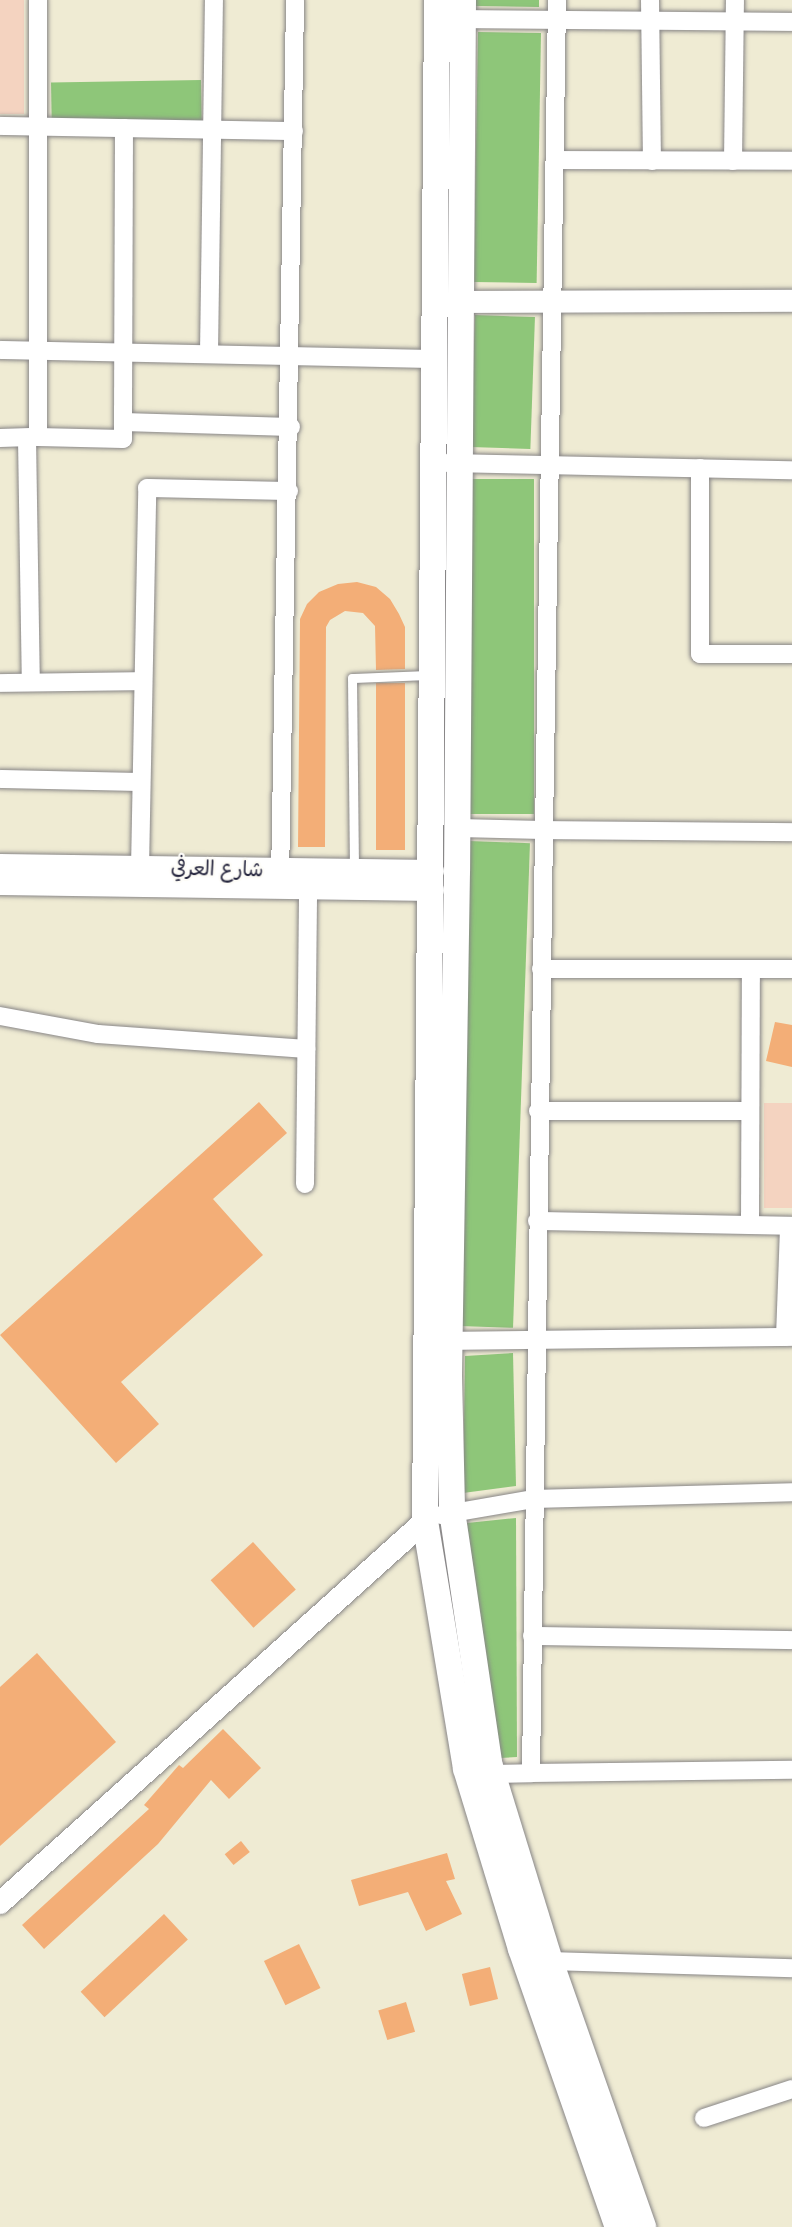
<!DOCTYPE html>
<html>
<head>
<meta charset="utf-8">
<style>
  body { margin:0 }
  #map { position:relative; width:792px; height:2227px; overflow:hidden; background:#efebd3; font-family:Mynerve,"Playpen Sans Arabic",sans-serif }
  div>[style] { position:absolute }
  .built>* { inset:0; background:#f4d3c0; transform-origin:0 0 }
  .green>* { inset:0; background:#8ec679; transform-origin:0 0 }
  .building>* { inset:0; background:#f3ae77; transform-origin:0 0 }
  .roads { filter:drop-shadow(0 0 2px #888687) drop-shadow(0 0 2px #888687) }
  .service>* { height:9px; margin:-4.5px; padding:0 4.5px; transform-origin:4.5px; border-radius:4.5px; background:#fff }
  .minor>* { height:18px; margin:-9px; padding:0 9px; transform-origin:9px; border-radius:9px; background:#fff }
  .tertiary>* { height:22px; margin:-11px; padding:0 11px; transform-origin:11px; border-radius:11px; background:#fff }
  .secondary>* { height:26px; margin:-13px; padding:0 13px; transform-origin:13px; border-radius:13px; background:#fff }
  span { translate:-50% -50%; white-space:nowrap; text-align:center; line-height:1.15; -webkit-text-stroke:4.5px #fdfcf7; paint-order:stroke }
  .street-label { font-size:20px; color:#22223b }
</style>
</head>
<body>
<div id="map">
  <div class="built">
    <div style="left:0;top:0;width:24px;height:114px"></div>
    <div style="left:764px;top:1103px;width:28px;height:105px"></div>
  </div>
  <div class="green">
    <div style="clip-path:polygon(476px 0,539px 0,539px 7px,476px 6px)"></div>
    <div style="left:478px;top:32px;width:63px;height:250px;rotate:1deg"></div>
    <div style="left:201px;top:80px;width:42px;height:150px;rotate:89deg"></div>
    <div style="left:475px;top:315px;width:60px;height:132px;rotate:2deg"></div>
    <div style="left:469px;top:479px;width:65px;height:335px"></div>
    <div style="left:469px;top:841px;width:61px;height:485px;rotate:2deg"></div>
    <div style="clip-path:polygon(513px 1353px,516px 1486px,463px 1493px,465px 1356px)"></div>
    <div style="clip-path:polygon(516px 1518px,517px 1757px,500px 1758px,467px 1523px)"></div>
  </div>
  <div class="building">
    <div style="clip-path:polygon(357px 582px,376px 587px,390px 599px,399px 614px,405px 627px,405px 669px,376px 670px,375px 626px,363px 613px,345px 611px,330px 620px,326px 627px,325px 847px,298px 847px,300px 619px,307px 604px,319px 592px,338px 584px)"></div>
    <div style="left:405px;top:683px;width:167px;height:29px;rotate:90deg"></div>
    <div style="clip-path:polygon(775px 1022px,792px 1025px,792px 1067px,766px 1061px)"></div>
    <div style="clip-path:polygon(259px 1102px,287px 1133px,213px 1199px,263px 1255px,121px 1382px,159px 1424px,116px 1463px,0 1335px)"></div>
    <div style="left:253px;top:1542px;width:64px;height:57px;rotate:48deg"></div>
    <div style="clip-path:polygon(37px 1653px,116px 1742px,0 1846px,0 1687px)"></div>
    <div style="clip-path:polygon(223px 1729px,261px 1768px,229px 1799px,211px 1780px,158px 1844px,44px 1949px,22px 1925px,149px 1809px,144px 1805px,179px 1765px,183px 1768px)"></div>
    <div style="left:241px;top:1841px;width:14px;height:21px;rotate:51deg"></div>
    <div style="clip-path:polygon(447px 1853px,455px 1879px,446px 1881px,462px 1914px,426px 1931px,408px 1892px,359px 1906px,351px 1880px)"></div>
    <div style="left:164px;top:1914px;width:35px;height:114px;rotate:47deg"></div>
    <div style="left:299px;top:1944px;width:49px;height:39px;rotate:64deg"></div>
    <div style="left:490px;top:1967px;width:33px;height:29px;rotate:76deg"></div>
    <div style="left:406px;top:2002px;width:31px;height:29px;rotate:73deg"></div>
  </div>
  <div class="roads">
    <div class="service">
      <div style="left:354px;top:869px;width:191px;rotate:-90.6deg"></div>
      <div style="left:352px;top:678px;width:77px;rotate:-2.2deg"></div>
    </div>
    <div class="minor">
      <div style="left:38px;top:0;width:437px;rotate:90deg"></div>
      <div style="left:38px;top:437px;width:85px;rotate:1.3deg"></div>
      <div style="left:123px;top:439px;width:17px;rotate:-90deg"></div>
      <div style="left:650px;top:0;width:161px;rotate:89.3deg"></div>
      <div style="left:463px;top:19px;width:329px;rotate:0.5deg"></div>
      <div style="left:0;top:126px;width:294px;rotate:1deg"></div>
      <div style="left:124px;top:128px;width:294px;rotate:90.2deg"></div>
      <div style="left:123px;top:422px;width:168px;rotate:1.7deg"></div>
      <div style="left:556px;top:160px;width:236px;rotate:0.2deg"></div>
      <div style="left:733px;top:161px;width:161px;rotate:-89.3deg"></div>
      <div style="left:0;top:350px;width:434px;rotate:1.2deg"></div>
      <div style="left:209px;top:354px;width:354px;rotate:-89.2deg"></div>
      <div style="left:0;top:438px;width:38px;rotate:-2deg"></div>
      <div style="left:27px;top:438px;width:244px;rotate:89.1deg"></div>
      <div style="left:447px;top:463px;width:345px;rotate:1.2deg"></div>
      <div style="left:700px;top:468px;width:186px;rotate:90deg"></div>
      <div style="left:700px;top:654px;width:92px"></div>
      <div style="left:0;top:683px;width:143px;rotate:-0.8deg"></div>
      <div style="left:0;top:779px;width:141px;rotate:1.2deg"></div>
      <div style="left:457px;top:828px;width:87px;rotate:1.3deg"></div>
      <div style="left:544px;top:830px;width:830px;rotate:-89.1deg"></div>
      <div style="left:140px;top:868px;width:380px;rotate:-88.9deg"></div>
      <div style="left:147px;top:488px;width:142px;rotate:1.2deg"></div>
      <div style="left:280px;top:880px;width:880px;rotate:-89.02deg"></div>
      <div style="left:541px;top:969px;width:251px"></div>
      <div style="left:0;top:1016px;width:100px;rotate:10.4deg"></div>
      <div style="left:98px;top:1034px;width:209px;rotate:4.1deg"></div>
      <div style="left:538px;top:1111px;width:212px"></div>
      <div style="left:305px;top:1184px;width:294px;rotate:-89.4deg"></div>
      <div style="left:537px;top:1221px;width:255px;rotate:1.1deg"></div>
      <div style="left:750px;top:1225px;width:256px;rotate:-89.8deg"></div>
      <div style="left:785px;top:1337px;width:111px;rotate:-87.9deg"></div>
      <div style="left:449px;top:1341px;width:343px;rotate:-0.7deg"></div>
      <div style="left:441px;top:1515px;width:93px;rotate:-9.9deg"></div>
      <div style="left:533px;top:1499px;width:259px;rotate:-1.5deg"></div>
      <div style="left:532px;top:1636px;width:260px;rotate:0.9deg"></div>
      <div style="left:531px;top:1773px;width:261px;rotate:-0.7deg"></div>
      <div style="left:492px;top:1774px;width:39px;rotate:-1deg"></div>
      <div style="left:531px;top:1773px;width:943px;rotate:-89.21deg"></div>
      <div style="left:544px;top:830px;width:248px;rotate:0.5deg"></div>
      <div style="left:550px;top:1961px;width:242px;rotate:1.7deg"></div>
      <div style="left:704px;top:2118px;width:93px;rotate:-18.2deg"></div>
    </div>
    <div class="tertiary">
      <div style="left:460px;top:302px;width:332px;rotate:-0.2deg"></div>
      <div style="left:0;top:865px;width:433px;rotate:0.8deg"></div>
      <div style="left:0;top:884px;width:433px;rotate:0.8deg"></div>
      <div style="left:0;top:1903px;width:571px;rotate:-41.95deg"></div>
    </div>
    <div class="secondary">
      <div style="left:437px;top:0;width:1521px;rotate:90.45deg"></div>
      <div style="left:425px;top:1521px;width:251px;rotate:80.6deg"></div>
      <div style="left:466px;top:1769px;width:188px;rotate:73deg"></div>
      <div style="left:521px;top:1949px;width:294px;rotate:70.8deg"></div>
      <div style="left:463px;top:0;width:871px;rotate:90.39deg"></div>
      <div style="left:457px;top:871px;width:505px;rotate:90.91deg"></div>
      <div style="left:449px;top:1376px;width:135px;rotate:88.7deg"></div>
      <div style="left:452px;top:1511px;width:255px;rotate:81.6deg"></div>
      <div style="left:489px;top:1763px;width:207px;rotate:72.9deg"></div>
      <div style="left:550px;top:1961px;width:282px;rotate:70.7deg"></div>
    </div>
  </div>
  <div class="street-label">
    <span style="left:217px;top:870px;rotate:1deg">شارع العرفي</span>
  </div>
</div>
</body>
</html>
